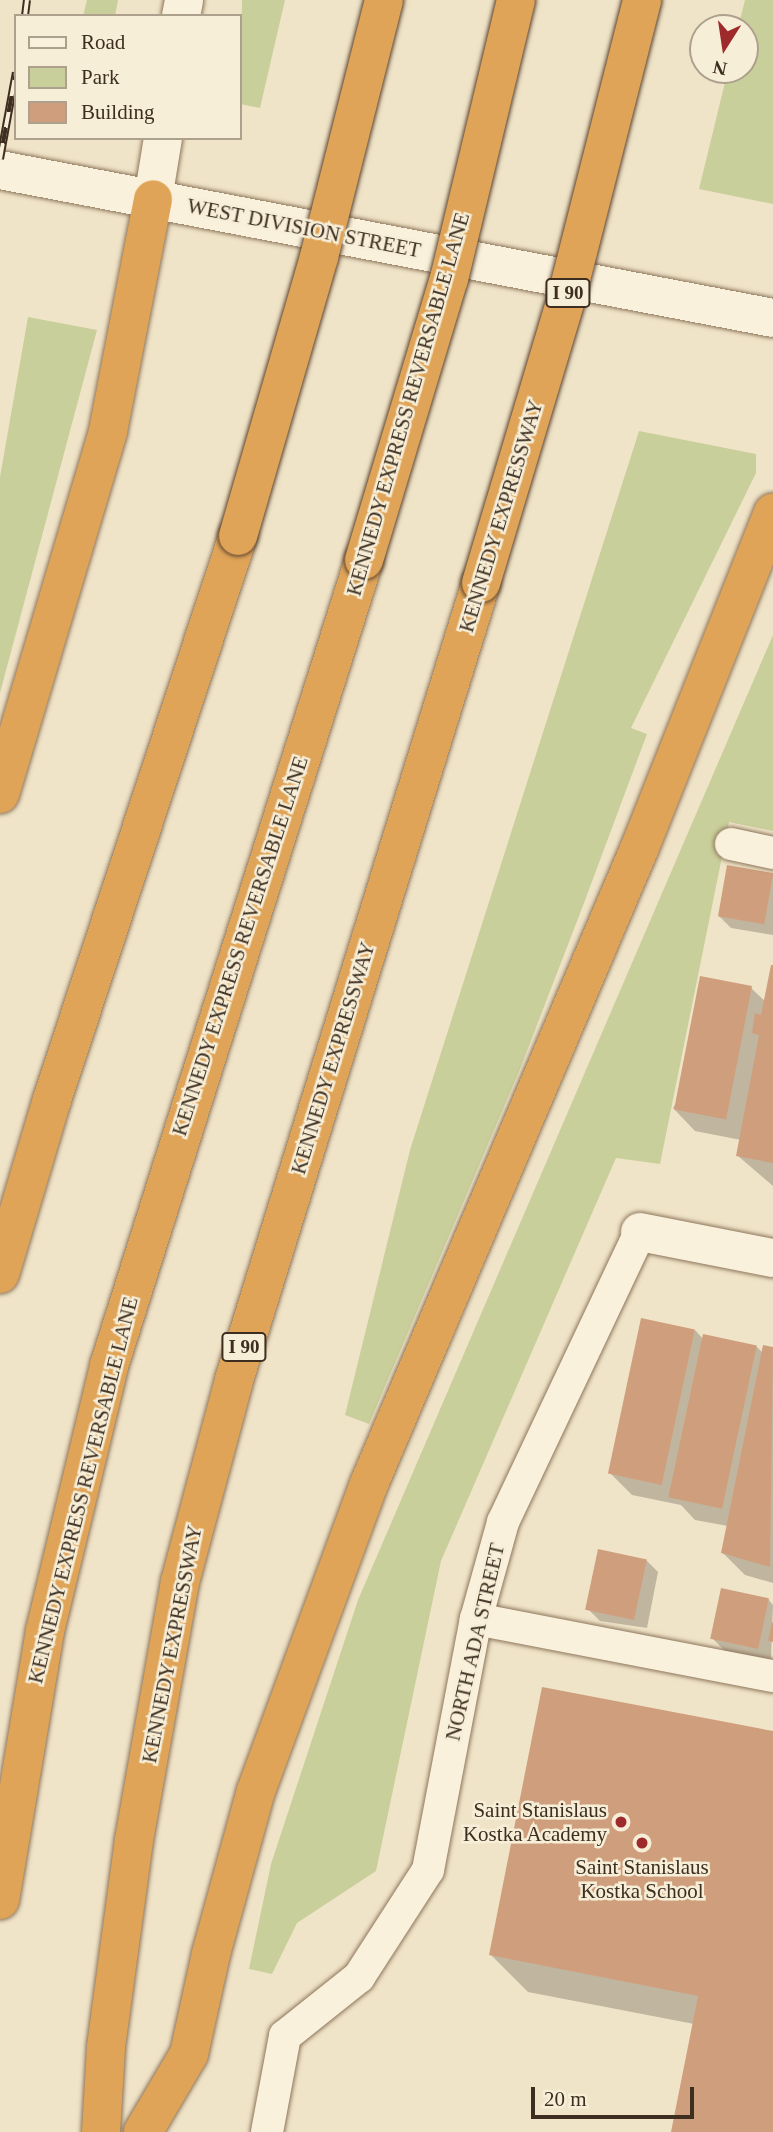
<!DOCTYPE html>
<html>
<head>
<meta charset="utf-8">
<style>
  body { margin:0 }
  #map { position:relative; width:773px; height:2132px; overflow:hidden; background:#f0e4c8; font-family:"Times New Roman",serif }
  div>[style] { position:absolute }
  .green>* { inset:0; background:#c9cf9b }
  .shadow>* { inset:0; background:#0003 }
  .building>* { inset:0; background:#cf9f7d; transform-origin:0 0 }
  .roads { filter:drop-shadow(0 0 2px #8d765c) drop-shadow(0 0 2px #8d765c) }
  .lane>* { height:32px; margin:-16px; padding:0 16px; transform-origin:16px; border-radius:16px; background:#faf1dc }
  .street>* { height:38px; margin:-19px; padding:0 19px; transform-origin:19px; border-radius:19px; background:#faf1dc }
  .secondary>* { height:38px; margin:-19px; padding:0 19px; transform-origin:19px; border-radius:19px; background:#faf1dc }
  .highway>* { height:38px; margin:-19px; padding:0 19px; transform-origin:19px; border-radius:19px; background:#e0a458 }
  .rail>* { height:8px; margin-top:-4px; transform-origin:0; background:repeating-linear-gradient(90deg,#f7eed8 0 16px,#3d2e20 0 32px); box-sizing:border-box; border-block:2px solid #3d2e20 }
  .bridges { filter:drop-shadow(0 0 2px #5b4430) drop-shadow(0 0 2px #5b4430) }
  .highway-bridge>* { height:38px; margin:-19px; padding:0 19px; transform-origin:19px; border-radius:19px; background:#e0a458 }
  .dots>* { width:19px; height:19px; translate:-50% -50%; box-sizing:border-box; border:4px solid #f7eed8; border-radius:50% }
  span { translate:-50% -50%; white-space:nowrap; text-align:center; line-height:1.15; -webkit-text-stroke:5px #f7eed8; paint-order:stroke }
  .shield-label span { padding:2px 5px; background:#f7eed8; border:2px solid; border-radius:5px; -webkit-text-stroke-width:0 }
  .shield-label { font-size:19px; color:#3d2e20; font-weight:700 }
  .street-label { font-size:21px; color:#3d2e20 }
  .poi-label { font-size:21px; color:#3d2e20 }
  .right { translate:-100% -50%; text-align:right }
  .legend { position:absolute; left:14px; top:14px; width:228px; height:126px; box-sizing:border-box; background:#f7eed8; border:2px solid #ada18e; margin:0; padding:9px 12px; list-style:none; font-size:21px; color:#3d2e20 }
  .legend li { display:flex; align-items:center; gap:14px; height:35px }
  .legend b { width:35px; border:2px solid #ada18e }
  .north { position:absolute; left:689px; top:14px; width:70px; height:70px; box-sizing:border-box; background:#f7eed8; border:2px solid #ada18e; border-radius:50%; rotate:192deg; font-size:19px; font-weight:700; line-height:28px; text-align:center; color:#3d2e20 }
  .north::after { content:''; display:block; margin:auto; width:24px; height:32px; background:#9e2a2b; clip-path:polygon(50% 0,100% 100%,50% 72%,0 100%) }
  .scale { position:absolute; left:531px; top:2087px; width:163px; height:32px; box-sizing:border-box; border:4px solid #3d2e20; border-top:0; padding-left:9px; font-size:21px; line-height:24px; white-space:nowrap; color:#3d2e20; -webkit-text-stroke:5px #f7eed8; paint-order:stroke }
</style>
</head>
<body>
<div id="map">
  <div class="green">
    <div style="clip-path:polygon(87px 0,118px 0,115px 16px,83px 16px)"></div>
    <div style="clip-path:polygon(242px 0,285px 0,260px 108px,240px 104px)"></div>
    <div style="clip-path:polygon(745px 0,773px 0,773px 204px,699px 189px,728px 70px,745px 70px,745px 28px,738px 28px)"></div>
    <div style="clip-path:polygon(28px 317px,97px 330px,0 693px,0 477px)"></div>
    <div style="clip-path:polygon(639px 431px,756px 454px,756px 473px,631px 728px,647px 734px,581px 911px,520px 1069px,369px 1424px,345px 1415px,410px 1150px)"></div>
    <div style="clip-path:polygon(773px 635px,773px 831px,729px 822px,660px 1164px,616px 1158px,441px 1561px,376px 1871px,297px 1923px,272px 1974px,249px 1969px,271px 1864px,358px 1600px)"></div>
  </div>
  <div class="shadow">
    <div style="clip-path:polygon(728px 867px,773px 874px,773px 935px,731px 928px,719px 916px)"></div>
    <div style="clip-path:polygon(773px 967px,773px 1186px,738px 1156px,741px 1140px,695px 1131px,673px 1108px,751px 988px,766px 1002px)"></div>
    <div style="clip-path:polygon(695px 1330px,704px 1340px,756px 1346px,763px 1353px,765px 1347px,773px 1348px,773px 1583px,745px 1575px,723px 1553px,728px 1526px,695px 1520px,681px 1505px,632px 1495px,610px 1473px)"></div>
    <div style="clip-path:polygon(646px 1560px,658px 1572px,647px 1628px,600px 1621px,588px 1609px)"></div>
    <div style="clip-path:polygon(768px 1599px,773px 1605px,771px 1659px,725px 1651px,713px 1639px)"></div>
    <div style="clip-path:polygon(773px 1733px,773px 2132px,672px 2132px,694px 2024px,528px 1992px,491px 1955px)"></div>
  </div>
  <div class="building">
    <div style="left:727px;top:865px;width:47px;height:52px;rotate:10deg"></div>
    <div style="clip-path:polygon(771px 965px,773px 965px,773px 1163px,736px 1156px,759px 1035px,752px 1033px,755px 1013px,761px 1015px)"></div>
    <div style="left:700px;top:976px;width:53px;height:136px;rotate:11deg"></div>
    <div style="left:641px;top:1318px;width:55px;height:159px;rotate:12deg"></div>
    <div style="left:703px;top:1334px;width:55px;height:167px;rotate:12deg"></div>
    <div style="clip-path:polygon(763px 1345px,773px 1347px,770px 1567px,721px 1553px)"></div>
    <div style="left:598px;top:1549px;width:50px;height:62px;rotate:12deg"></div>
    <div style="left:721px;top:1588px;width:49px;height:52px;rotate:12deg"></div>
    <div style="clip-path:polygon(772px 1622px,773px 1623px,773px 1642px,768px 1641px)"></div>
    <div style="clip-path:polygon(542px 1687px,773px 1731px,773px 2132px,671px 2132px,698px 1996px,489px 1955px)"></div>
  </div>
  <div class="roads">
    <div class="lane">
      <div style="left:731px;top:844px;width:43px;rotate:12.1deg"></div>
      <div style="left:476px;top:1619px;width:302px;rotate:10.9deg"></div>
      <div style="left:267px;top:2132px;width:98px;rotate:-79.4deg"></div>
      <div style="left:285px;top:2036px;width:95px;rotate:-38.6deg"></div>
      <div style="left:359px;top:1977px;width:127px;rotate:-57.2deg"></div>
      <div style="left:428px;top:1870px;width:256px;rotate:-79.2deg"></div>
      <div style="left:476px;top:1619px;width:101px;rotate:-74.4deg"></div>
      <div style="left:503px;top:1522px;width:321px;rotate:-64.7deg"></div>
    </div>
    <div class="street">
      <div style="left:181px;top:16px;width:16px;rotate:-79deg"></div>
      <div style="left:153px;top:199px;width:62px;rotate:-80.7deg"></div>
      <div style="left:640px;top:1232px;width:136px;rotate:11.1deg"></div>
    </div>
    <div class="secondary">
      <div style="left:0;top:170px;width:787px;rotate:10.84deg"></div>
    </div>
    <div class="highway">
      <div style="left:0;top:794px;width:379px;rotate:-73.4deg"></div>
      <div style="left:108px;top:431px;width:236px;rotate:-79deg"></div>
      <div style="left:0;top:1274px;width:182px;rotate:-73.4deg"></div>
      <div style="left:52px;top:1100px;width:594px;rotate:-71.75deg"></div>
      <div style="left:0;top:1900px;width:273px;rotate:-80.5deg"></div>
      <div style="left:45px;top:1631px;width:273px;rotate:-76.4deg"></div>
      <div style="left:109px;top:1366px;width:845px;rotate:-72.44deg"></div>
      <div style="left:101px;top:2132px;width:85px;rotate:-86.6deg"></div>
      <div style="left:106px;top:2047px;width:209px;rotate:-82.3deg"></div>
      <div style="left:134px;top:1840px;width:262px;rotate:-79.9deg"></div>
      <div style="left:180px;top:1582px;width:209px;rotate:-75deg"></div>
      <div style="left:234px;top:1380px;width:834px;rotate:-72.78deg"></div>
      <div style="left:143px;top:2132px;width:91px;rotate:-59.5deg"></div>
      <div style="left:189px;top:2054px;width:102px;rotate:-77.6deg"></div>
      <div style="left:211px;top:1954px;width:169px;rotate:-74.6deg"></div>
      <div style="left:256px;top:1791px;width:327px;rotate:-69.8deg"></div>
      <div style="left:369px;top:1484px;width:692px;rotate:-66.95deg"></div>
      <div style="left:640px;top:847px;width:360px;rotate:-68.3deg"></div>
    </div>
  </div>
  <div class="rail">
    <div style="left:25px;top:16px;width:16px;rotate:-83deg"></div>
    <div style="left:0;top:159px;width:88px;rotate:-79.6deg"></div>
  </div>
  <div class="bridges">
    <div class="highway-bridge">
      <div style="left:238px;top:536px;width:291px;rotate:-73.8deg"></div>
      <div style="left:319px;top:257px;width:265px;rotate:-75.8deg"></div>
      <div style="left:364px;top:560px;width:294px;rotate:-73.2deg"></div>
      <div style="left:449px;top:279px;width:287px;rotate:-76.5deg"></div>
      <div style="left:481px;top:583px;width:296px;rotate:-73.3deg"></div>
      <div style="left:566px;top:299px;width:309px;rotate:-75.7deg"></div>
    </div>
  </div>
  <div class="dots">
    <div style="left:621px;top:1822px;background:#9e2a2b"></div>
    <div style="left:642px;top:1843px;background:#9e2a2b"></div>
  </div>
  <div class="shield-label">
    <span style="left:568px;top:293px">I 90</span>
    <span style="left:244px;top:1347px">I 90</span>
  </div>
  <div class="street-label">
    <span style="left:304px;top:228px;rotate:11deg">WEST DIVISION STREET</span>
    <span style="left:408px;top:404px;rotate:-74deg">KENNEDY EXPRESS REVERSABLE LANE</span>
    <span style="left:501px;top:516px;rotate:-73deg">KENNEDY EXPRESSWAY</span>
    <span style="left:240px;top:946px;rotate:-72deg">KENNEDY EXPRESS REVERSABLE LANE</span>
    <span style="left:333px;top:1058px;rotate:-73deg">KENNEDY EXPRESSWAY</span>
    <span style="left:83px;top:1490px;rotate:-76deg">KENNEDY EXPRESS REVERSABLE LANE</span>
    <span style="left:475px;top:1642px;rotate:-77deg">NORTH ADA STREET</span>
    <span style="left:172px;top:1644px;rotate:-79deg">KENNEDY EXPRESSWAY</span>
  </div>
  <div class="poi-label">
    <span class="right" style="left:607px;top:1822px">Saint Stanislaus<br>Kostka Academy</span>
    <span style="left:642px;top:1879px">Saint Stanislaus<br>Kostka School</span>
  </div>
  <ul class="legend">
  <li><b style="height:9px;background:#faf1dc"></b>Road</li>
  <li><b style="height:19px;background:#c9cf9b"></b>Park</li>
  <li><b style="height:19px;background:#cf9f7d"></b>Building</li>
  </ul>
  <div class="north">N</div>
  <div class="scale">20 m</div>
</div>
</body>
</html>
